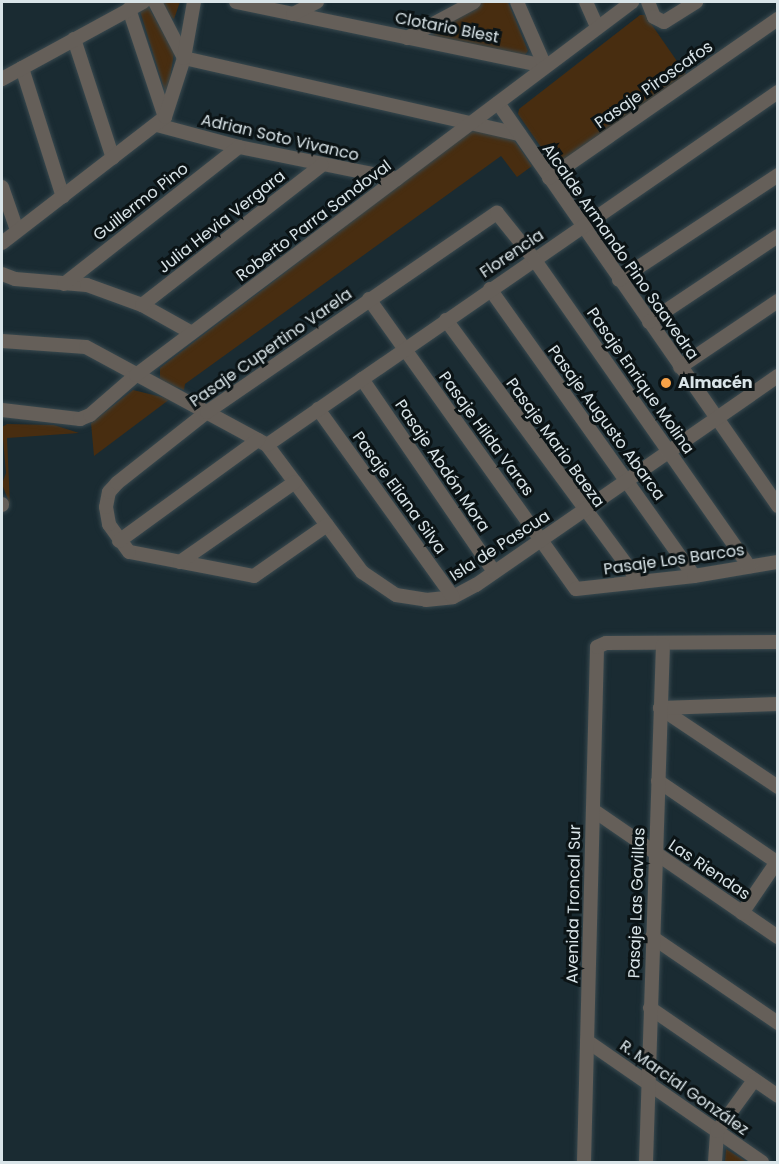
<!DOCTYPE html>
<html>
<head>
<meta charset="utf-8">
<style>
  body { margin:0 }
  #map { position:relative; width:779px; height:1164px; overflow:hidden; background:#1a2b32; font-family:Poppins,sans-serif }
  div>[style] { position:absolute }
  .green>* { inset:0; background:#482d10 }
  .roads { filter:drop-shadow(0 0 2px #39494f) drop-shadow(0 0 2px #39494f) }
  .street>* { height:14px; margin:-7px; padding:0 7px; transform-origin:7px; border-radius:7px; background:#655f59 }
  .dots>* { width:16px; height:16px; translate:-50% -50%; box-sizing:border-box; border:3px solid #0b1315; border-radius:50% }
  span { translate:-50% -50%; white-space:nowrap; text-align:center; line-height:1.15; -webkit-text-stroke:6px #0b1315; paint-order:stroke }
  .street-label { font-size:16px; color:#d9e4e8 }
  .poi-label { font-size:16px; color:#d9e4e8; font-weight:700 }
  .left { translate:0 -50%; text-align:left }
  .frame { position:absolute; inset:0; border:3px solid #d9e4e8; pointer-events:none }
</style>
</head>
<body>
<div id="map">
  <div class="green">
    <div style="clip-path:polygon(163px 2px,180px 2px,174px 19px,171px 17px)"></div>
    <div style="clip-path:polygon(482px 2px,508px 2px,528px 51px,524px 56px,425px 35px,426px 30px)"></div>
    <div style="clip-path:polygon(148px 6px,174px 53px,167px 98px,140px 11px)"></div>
    <div style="clip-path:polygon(640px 15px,645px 15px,688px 77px,556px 169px,518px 114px,519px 109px)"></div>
    <div style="clip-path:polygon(474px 128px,510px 134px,532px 166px,517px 177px,501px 156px,185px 384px,184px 390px,160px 381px,160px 368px)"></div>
    <div style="clip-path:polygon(133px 390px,170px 399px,94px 456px,91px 423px)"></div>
    <div style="clip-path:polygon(7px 424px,54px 425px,79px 433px,7px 438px,10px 505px,2px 484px,6px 473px,2px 427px)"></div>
    <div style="clip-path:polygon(726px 1149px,747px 1162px,725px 1162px)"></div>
  </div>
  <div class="roads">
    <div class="street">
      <div style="left:155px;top:2px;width:63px;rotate:62.6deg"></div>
      <div style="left:184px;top:58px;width:344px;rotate:12.8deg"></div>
      <div style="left:236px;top:2px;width:316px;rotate:11.7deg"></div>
      <div style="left:517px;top:2px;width:70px;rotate:66.4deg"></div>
      <div style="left:586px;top:2px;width:27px;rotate:66deg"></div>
      <div style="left:648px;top:2px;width:16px;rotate:68deg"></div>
      <div style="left:654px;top:17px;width:11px;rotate:27deg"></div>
      <div style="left:664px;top:22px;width:38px;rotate:-32deg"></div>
      <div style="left:129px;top:9px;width:114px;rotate:71.6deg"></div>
      <div style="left:293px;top:14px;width:27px;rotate:-27deg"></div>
      <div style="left:407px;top:38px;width:76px;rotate:-28.2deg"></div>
      <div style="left:74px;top:39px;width:125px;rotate:71.9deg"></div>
      <div style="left:22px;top:68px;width:135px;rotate:72.4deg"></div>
      <div style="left:2px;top:79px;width:161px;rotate:-28.6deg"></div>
      <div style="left:498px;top:103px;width:491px;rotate:55.2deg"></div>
      <div style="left:157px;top:125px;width:85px;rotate:15deg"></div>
      <div style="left:239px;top:147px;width:161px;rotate:11.4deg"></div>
      <div style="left:549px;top:178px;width:279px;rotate:-34.8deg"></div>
      <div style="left:2px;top:187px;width:46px;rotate:70.8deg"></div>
      <div style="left:2px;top:243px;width:206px;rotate:-37.7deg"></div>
      <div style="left:165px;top:117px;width:62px;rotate:-72.1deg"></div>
      <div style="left:184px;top:58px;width:57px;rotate:-79.9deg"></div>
      <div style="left:2px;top:274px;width:14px;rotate:21deg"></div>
      <div style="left:15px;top:279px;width:72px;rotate:4.8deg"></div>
      <div style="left:87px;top:285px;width:59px;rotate:20deg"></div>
      <div style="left:142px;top:305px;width:57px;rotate:29.2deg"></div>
      <div style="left:619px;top:280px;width:191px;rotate:-33.4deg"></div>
      <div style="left:64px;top:284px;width:222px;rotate:-38.1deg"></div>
      <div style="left:490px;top:289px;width:352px;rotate:54.6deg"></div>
      <div style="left:369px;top:299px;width:356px;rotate:54.5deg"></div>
      <div style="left:576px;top:589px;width:119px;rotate:-6.3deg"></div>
      <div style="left:694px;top:576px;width:85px;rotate:-9.5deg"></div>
      <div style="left:142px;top:305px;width:228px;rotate:-37.9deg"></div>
      <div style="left:446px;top:320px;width:325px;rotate:53.6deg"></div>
      <div style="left:649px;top:322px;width:155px;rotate:-33.7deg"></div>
      <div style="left:2px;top:341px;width:84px;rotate:4.1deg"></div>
      <div style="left:86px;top:347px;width:206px;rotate:28.4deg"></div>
      <div style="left:267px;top:445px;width:159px;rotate:53.2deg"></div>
      <div style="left:362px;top:572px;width:41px;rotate:34.1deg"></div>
      <div style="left:396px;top:595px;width:30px;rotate:9deg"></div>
      <div style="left:426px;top:600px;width:27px;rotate:-6deg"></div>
      <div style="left:453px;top:597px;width:26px;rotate:-28deg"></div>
      <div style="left:476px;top:585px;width:367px;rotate:-34.7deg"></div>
      <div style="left:680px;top:367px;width:118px;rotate:-34deg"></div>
      <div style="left:362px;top:379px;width:234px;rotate:55.6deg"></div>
      <div style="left:318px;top:409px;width:231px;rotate:54.3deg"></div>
      <div style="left:2px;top:410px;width:79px;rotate:6.6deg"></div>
      <div style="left:80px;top:419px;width:11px;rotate:-22deg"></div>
      <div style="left:90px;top:415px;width:61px;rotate:-41deg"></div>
      <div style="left:136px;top:375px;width:621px;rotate:-36.94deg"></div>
      <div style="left:267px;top:445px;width:621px;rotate:-34.64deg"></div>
      <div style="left:2px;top:504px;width:1px;rotate:90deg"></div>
      <div style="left:327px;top:525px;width:89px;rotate:145.1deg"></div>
      <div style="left:254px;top:576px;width:127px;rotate:-169.1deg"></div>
      <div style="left:129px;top:552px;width:34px;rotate:-126deg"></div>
      <div style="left:109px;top:524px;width:17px;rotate:-100deg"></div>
      <div style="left:106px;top:507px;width:15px;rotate:-79deg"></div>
      <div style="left:109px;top:492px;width:12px;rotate:-48deg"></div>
      <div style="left:117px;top:483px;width:115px;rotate:-38.3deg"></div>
      <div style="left:207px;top:412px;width:352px;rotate:-34.5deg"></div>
      <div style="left:497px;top:213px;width:59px;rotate:51.2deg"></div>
      <div style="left:534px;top:259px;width:375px;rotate:55deg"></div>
      <div style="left:119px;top:541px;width:172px;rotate:-36deg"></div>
      <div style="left:180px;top:562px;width:140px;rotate:-34.8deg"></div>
      <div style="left:660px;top:708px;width:142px;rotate:33.8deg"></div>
      <div style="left:660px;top:708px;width:118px;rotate:-1.9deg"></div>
      <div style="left:658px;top:781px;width:145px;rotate:34.3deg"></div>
      <div style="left:593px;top:810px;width:224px;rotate:34.5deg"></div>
      <div style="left:742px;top:913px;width:64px;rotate:-55.8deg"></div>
      <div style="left:652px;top:937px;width:153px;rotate:34.3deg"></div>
      <div style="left:650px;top:1008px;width:155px;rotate:34.5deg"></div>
      <div style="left:587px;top:1041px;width:213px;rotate:34.7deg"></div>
      <div style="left:584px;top:1162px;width:515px;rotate:-88.55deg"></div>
      <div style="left:597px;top:647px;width:10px;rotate:-24deg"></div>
      <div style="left:606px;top:643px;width:172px;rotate:-0.3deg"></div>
      <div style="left:646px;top:1162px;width:517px;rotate:-88.12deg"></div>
      <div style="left:715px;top:1162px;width:31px;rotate:-86deg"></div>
      <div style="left:717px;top:1131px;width:63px;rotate:-54deg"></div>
    </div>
  </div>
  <div class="dots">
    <div style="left:666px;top:383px;background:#f6a248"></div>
  </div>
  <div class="street-label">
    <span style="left:447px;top:28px;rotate:11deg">Clotario Blest</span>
    <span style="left:654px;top:85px;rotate:-35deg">Pasaje Piroscafos</span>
    <span style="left:280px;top:138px;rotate:13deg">Adrian Soto Vivanco</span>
    <span style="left:141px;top:202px;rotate:-38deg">Guillermo Pino</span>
    <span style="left:314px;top:221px;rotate:-37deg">Roberto Parra Sandoval</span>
    <span style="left:222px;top:222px;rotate:-38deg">Julia Hevia Vergara</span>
    <span style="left:620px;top:252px;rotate:55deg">Alcalde Armando Pino Saavedra</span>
    <span style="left:512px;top:254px;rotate:-34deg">Florencia</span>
    <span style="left:271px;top:348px;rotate:-35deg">Pasaje Cupertino Varela</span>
    <span style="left:640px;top:381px;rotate:55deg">Pasaje Enrique Molina</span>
    <span style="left:606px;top:423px;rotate:54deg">Pasaje Augusto Abarca</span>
    <span style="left:486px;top:434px;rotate:54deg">Pasaje Hilda Varas</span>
    <span style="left:555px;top:443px;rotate:54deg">Pasaje Mario Baeza</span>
    <span style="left:442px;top:466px;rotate:56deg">Pasaje Abdón Mora</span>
    <span style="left:399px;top:493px;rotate:54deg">Pasaje Eliana Silva</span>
    <span style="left:500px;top:546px;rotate:-33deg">Isla de Pascua</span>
    <span style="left:674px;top:560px;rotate:-8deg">Pasaje Los Barcos</span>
    <span style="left:709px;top:870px;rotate:34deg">Las Riendas</span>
    <span style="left:637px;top:903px;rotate:-88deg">Pasaje Las Gavillas</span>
    <span style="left:574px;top:904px;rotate:-89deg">Avenida Troncal Sur</span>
    <span style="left:684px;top:1088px;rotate:35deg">R. Marcial González</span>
  </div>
  <div class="poi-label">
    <span class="left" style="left:678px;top:383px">Almacén</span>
  </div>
  <div class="frame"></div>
</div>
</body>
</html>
